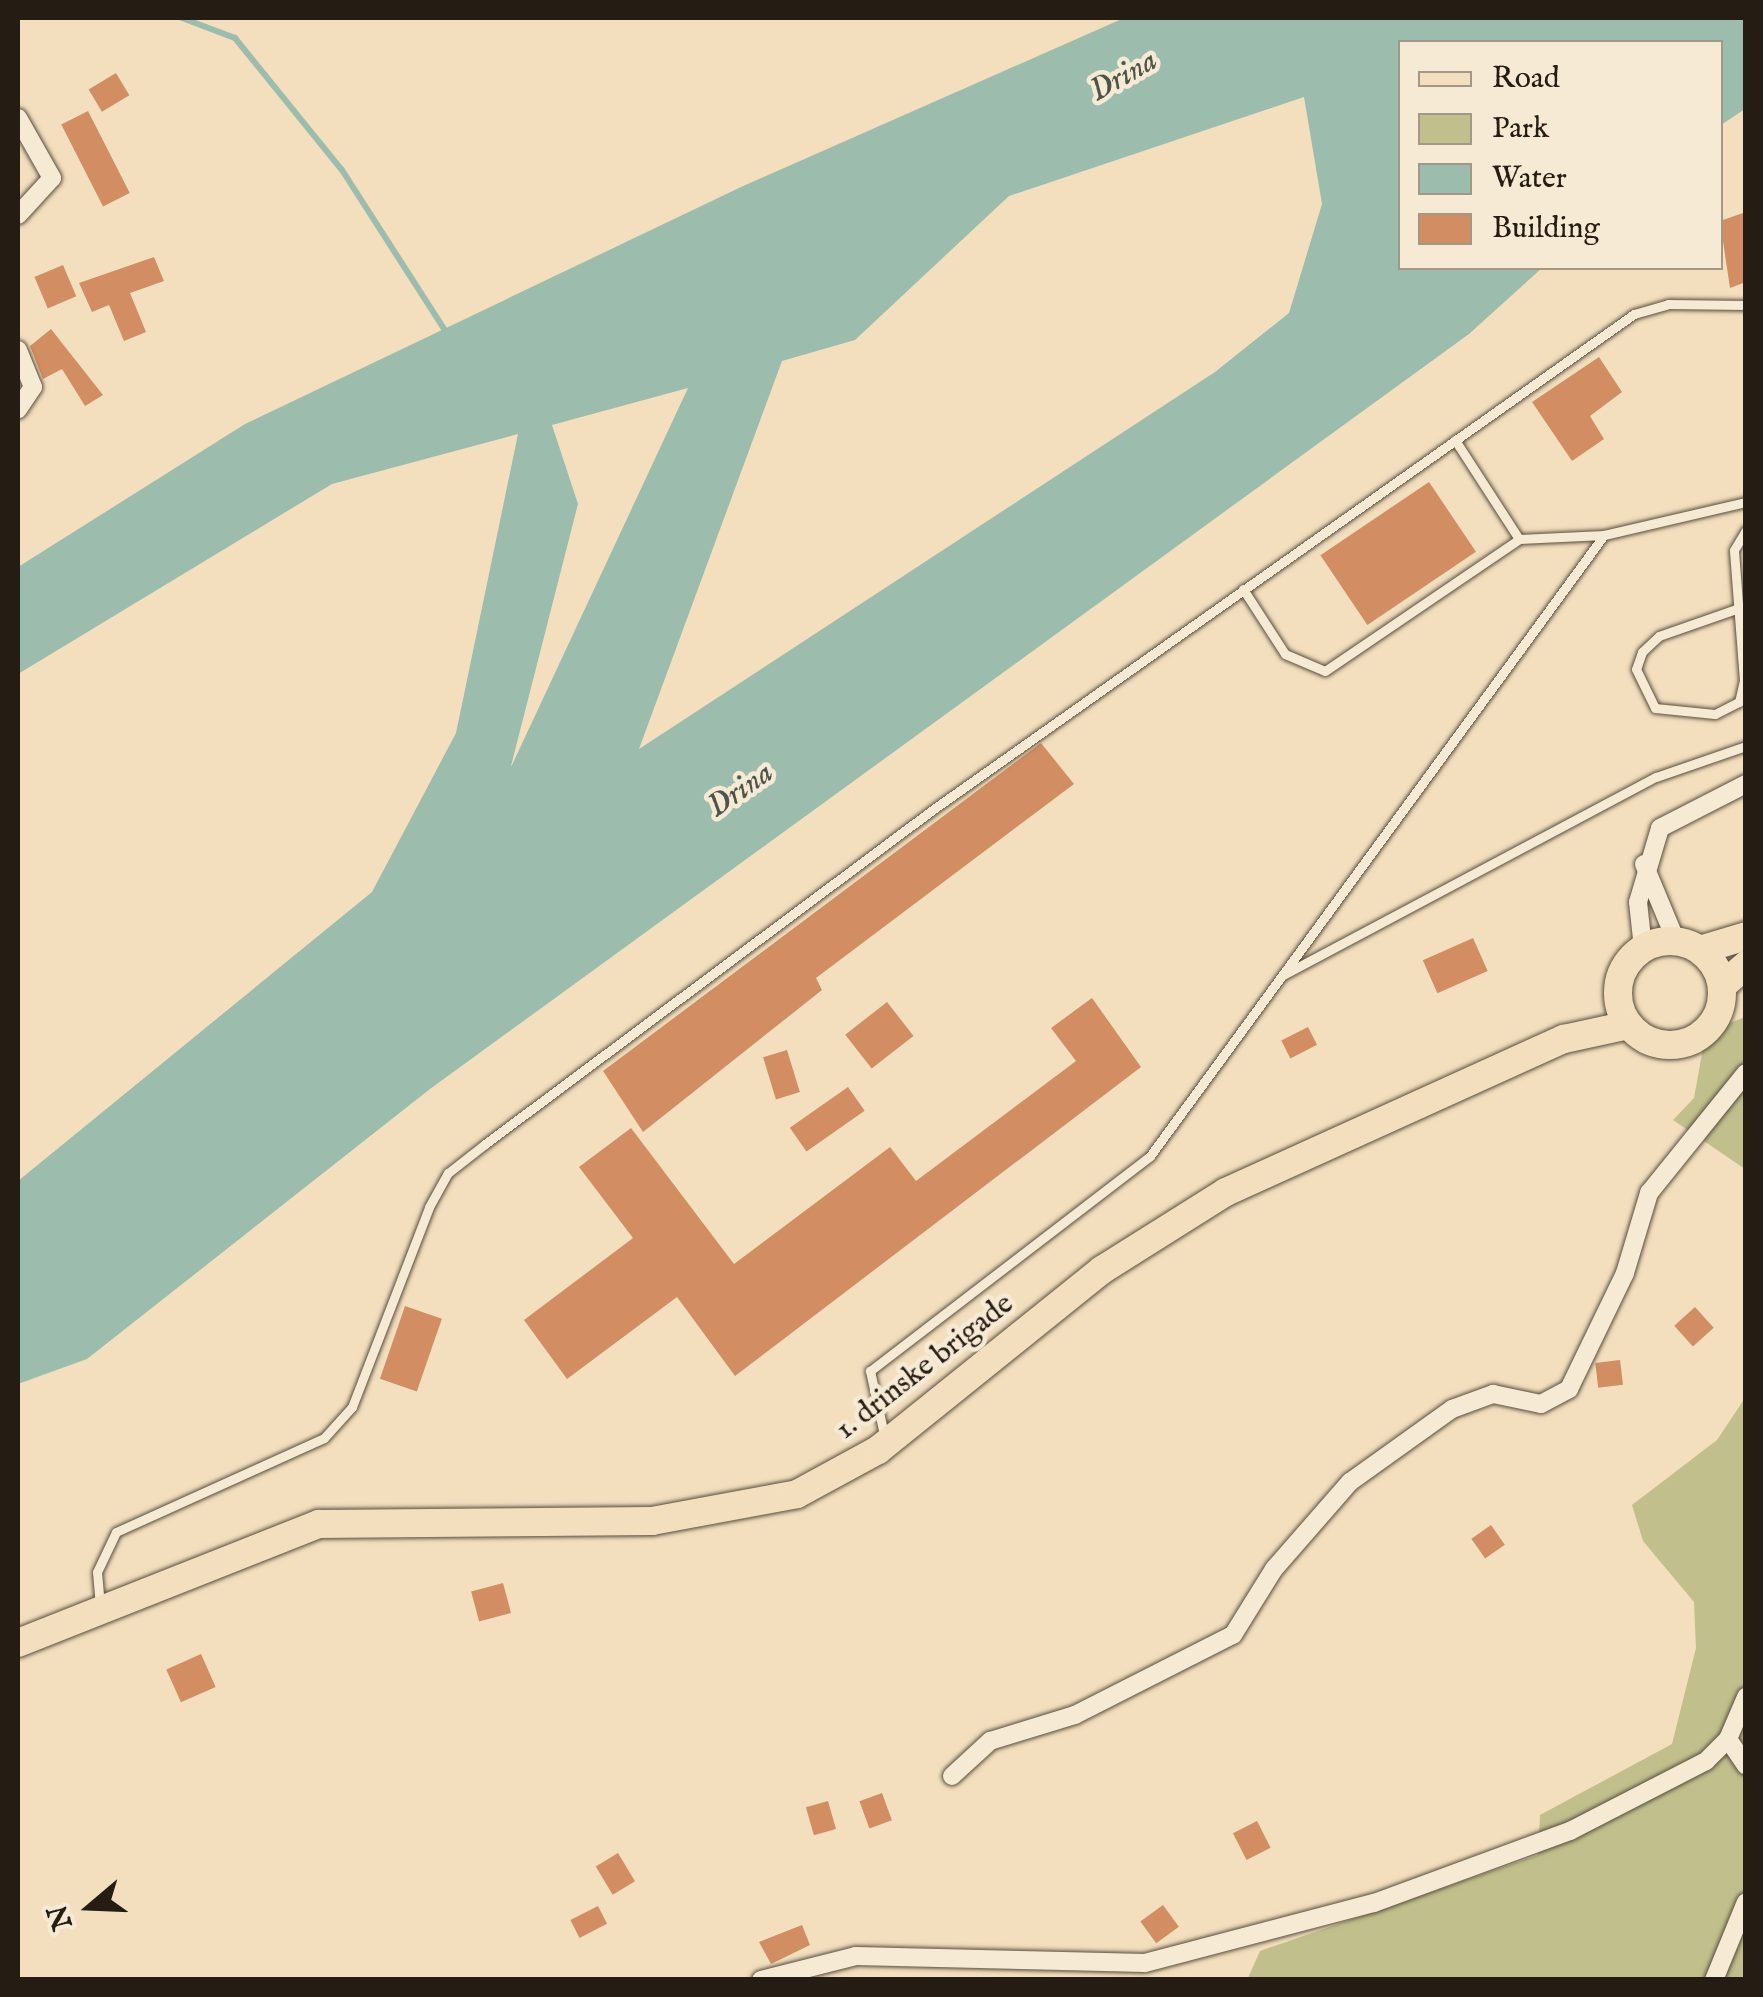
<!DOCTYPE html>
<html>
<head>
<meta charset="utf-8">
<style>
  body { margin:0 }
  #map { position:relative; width:1763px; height:1997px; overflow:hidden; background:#f3dfbe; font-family:"IM FELL English",serif }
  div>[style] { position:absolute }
  .green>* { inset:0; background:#c1c08d }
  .water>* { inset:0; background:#9cbdad }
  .stream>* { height:6px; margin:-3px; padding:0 3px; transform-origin:3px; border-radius:3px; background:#9cbdad }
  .building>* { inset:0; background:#d28e62; transform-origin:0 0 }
  .roads { filter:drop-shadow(0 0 2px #584d3e) drop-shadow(0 0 2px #584d3e) }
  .service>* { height:9px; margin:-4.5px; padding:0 4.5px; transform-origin:4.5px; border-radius:4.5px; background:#f7ead5 }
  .minor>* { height:18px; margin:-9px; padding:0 9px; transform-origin:9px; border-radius:9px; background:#f7ead5 }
  .primary>* { height:28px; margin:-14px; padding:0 14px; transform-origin:14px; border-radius:14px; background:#f3dfbe }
  .primary>.ring { margin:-14px; padding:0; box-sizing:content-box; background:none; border:28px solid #f3dfbe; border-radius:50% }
  span { translate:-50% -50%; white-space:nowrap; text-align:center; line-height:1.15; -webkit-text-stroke:9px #f7ead5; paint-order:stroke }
  .street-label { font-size:30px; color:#251c13 }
  .water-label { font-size:32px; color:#4f5449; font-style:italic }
  .frame { position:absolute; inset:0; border:20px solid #251c13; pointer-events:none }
  .legend { position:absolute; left:1398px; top:40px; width:325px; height:230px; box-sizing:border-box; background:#f7ead5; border:2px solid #a39887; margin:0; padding:12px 18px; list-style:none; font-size:30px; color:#251c13 }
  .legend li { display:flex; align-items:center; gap:20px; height:50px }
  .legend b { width:50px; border:2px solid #a39887 }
  .north { position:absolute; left:40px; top:1857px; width:100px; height:100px; -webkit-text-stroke:8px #f7ead5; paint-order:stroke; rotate:251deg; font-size:28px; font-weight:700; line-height:40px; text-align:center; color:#251c13 }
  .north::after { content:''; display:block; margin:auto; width:35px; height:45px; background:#251c13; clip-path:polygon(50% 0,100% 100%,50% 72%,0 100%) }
</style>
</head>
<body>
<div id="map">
  <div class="green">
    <div style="clip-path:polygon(1745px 1017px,1745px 1169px,1673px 1120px,1694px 1098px,1703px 1048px,1719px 1027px)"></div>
    <div style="clip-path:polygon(1745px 1398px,1745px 1979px,1247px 1980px,1260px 1951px,1538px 1855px,1540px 1815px,1672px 1744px,1696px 1648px,1694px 1602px,1643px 1541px,1632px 1505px,1717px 1440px)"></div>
  </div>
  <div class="water">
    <div style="clip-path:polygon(evenodd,1124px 18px,1745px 18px,1745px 109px,1721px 125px,1720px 42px,1400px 42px,1400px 268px,1542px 268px,1469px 334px,430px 1089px,87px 1359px,18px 1384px,18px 1181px,372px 892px,456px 733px,518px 434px,332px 484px,18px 674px,18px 567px,245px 424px,741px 187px,1124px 18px,1304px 97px,1322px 204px,1289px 313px,1215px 372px,639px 749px,782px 361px,855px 340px,1009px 196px,1304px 97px,1124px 18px,688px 388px,512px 765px,511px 766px,578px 504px,552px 425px,688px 388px)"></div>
  </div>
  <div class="stream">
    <div style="left:182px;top:18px;width:57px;rotate:20.7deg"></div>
    <div style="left:235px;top:38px;width:170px;rotate:51deg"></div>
    <div style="left:342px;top:170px;width:196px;rotate:57.3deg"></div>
  </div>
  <div class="building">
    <div style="left:116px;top:73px;width:26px;height:32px;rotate:59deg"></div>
    <div style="left:88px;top:111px;width:92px;height:30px;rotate:63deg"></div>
    <div style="clip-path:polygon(1746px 212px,1746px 282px,1730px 288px,1720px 221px)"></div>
    <div style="clip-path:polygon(154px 257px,164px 281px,130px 293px,146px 332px,124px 341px,109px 305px,92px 312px,79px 283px)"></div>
    <div style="left:63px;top:265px;width:34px;height:31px;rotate:67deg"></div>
    <div style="clip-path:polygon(51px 329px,103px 395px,85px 406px,62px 369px,43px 379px,30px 346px)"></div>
    <div style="clip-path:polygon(1599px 357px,1622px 392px,1590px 416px,1604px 439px,1572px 461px,1532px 402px)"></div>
    <div style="left:1429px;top:482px;width:84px;height:131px;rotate:56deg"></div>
    <div style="clip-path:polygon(1041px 743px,1074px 784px,816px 978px,822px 990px,643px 1132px,603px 1071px)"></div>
    <div style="left:1473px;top:938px;width:36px;height:55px;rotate:66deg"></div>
    <div style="clip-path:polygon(1092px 998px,1141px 1067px,735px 1376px,677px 1297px,567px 1379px,524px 1320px,633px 1238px,579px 1167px,631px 1128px,734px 1264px,890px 1147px,916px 1181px,1076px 1061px,1051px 1028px)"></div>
    <div style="left:887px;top:1002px;width:43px;height:53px;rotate:52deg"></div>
    <div style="left:1308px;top:1027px;width:20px;height:30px;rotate:63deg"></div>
    <div style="left:787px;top:1050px;width:44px;height:25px;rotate:73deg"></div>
    <div style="left:848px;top:1087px;width:29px;height:71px;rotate:55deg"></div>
    <div style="left:405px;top:1306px;width:39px;height:77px;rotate:19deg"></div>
    <div style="left:1695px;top:1307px;width:28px;height:28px;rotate:48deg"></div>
    <div style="left:1620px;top:1360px;width:25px;height:25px;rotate:83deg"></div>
    <div style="left:1491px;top:1525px;width:24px;height:24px;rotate:55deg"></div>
    <div style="left:503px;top:1583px;width:31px;height:33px;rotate:75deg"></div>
    <div style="left:201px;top:1654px;width:36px;height:38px;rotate:66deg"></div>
    <div style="left:882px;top:1793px;width:29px;height:24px;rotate:70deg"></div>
    <div style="left:828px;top:1801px;width:29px;height:23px;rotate:74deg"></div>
    <div style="left:1257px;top:1821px;width:30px;height:27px;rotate:63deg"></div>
    <div style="left:618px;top:1853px;width:33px;height:26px;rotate:59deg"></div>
    <div style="left:1163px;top:1905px;width:27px;height:28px;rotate:54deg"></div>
    <div style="left:598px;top:1906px;width:20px;height:31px;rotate:63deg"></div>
    <div style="clip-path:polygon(802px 1925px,810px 1945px,771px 1964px,759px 1942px)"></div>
  </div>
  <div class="roads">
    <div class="service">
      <div style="left:1455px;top:440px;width:118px;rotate:57.1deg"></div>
      <div style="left:1243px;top:589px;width:77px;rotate:57.1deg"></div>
      <div style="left:1285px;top:654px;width:43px;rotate:23deg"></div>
      <div style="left:1325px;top:671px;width:235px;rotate:-34.2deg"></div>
      <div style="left:1519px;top:539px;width:85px;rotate:-2.7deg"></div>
      <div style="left:1604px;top:535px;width:146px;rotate:-13.1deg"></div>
      <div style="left:1739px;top:608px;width:85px;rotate:160.7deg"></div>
      <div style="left:1659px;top:636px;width:23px;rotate:137deg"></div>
      <div style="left:1642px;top:652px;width:18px;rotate:109deg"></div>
      <div style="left:1636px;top:669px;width:43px;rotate:64deg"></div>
      <div style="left:1655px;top:708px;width:60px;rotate:5.7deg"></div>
      <div style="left:1715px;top:714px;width:27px;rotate:-27deg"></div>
      <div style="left:1739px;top:702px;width:22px;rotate:-77deg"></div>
      <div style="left:1744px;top:681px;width:131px;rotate:-94.4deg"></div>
      <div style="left:1734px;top:550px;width:23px;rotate:-59deg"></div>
      <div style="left:1283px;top:975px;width:422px;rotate:-28deg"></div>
      <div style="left:1656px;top:777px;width:95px;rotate:-19deg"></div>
      <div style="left:885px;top:1439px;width:70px;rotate:-102.4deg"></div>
      <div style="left:870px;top:1371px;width:353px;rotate:-37.5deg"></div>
      <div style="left:1150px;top:1156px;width:769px;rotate:-53.83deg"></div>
      <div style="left:100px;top:1606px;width:34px;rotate:-95deg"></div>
      <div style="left:97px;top:1572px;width:44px;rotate:-64.6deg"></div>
      <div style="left:116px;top:1532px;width:228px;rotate:-24.3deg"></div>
      <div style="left:324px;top:1438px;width:42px;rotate:-47.9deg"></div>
      <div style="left:352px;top:1407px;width:214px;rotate:-68.9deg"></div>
      <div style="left:429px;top:1207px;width:39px;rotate:-61deg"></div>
      <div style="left:448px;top:1173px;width:47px;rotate:-38.1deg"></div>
      <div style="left:485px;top:1144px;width:562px;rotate:-36.75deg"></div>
      <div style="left:935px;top:808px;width:856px;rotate:-35.25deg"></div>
      <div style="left:1634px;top:314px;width:35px;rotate:-16deg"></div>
      <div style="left:1668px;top:304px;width:78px;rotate:0.7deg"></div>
    </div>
    <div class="minor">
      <div style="left:18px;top:118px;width:69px;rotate:60.5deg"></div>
      <div style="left:52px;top:178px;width:50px;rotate:132.6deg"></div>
      <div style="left:18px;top:350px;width:40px;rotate:68deg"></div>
      <div style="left:33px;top:387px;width:27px;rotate:124deg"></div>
      <div style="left:1644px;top:864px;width:83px;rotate:67.4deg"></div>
      <div style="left:1643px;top:948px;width:46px;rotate:-96.2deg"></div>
      <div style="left:1638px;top:902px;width:77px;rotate:-73.4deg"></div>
      <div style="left:1660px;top:828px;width:97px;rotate:-27.1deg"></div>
      <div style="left:1728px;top:1739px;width:32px;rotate:56deg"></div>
      <div style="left:952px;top:1776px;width:52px;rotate:-42.6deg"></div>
      <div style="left:990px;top:1741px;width:89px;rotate:-17deg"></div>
      <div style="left:1075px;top:1715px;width:177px;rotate:-26.9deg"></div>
      <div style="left:1233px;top:1635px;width:78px;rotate:-58.2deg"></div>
      <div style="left:1274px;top:1569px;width:116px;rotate:-48.9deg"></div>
      <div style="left:1350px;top:1482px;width:125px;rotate:-35.6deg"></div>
      <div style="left:1452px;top:1409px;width:44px;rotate:-20.1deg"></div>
      <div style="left:1493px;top:1394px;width:49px;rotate:11.8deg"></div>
      <div style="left:1541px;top:1404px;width:32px;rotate:-28deg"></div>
      <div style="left:1569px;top:1389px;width:129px;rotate:-64.2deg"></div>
      <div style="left:1625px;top:1273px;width:84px;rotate:-73.3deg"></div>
      <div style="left:1649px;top:1193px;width:154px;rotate:-51.1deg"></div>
      <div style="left:761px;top:1980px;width:98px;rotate:-14.2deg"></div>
      <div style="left:856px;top:1956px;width:289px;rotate:1.4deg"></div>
      <div style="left:1145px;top:1963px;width:237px;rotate:-14.7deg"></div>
      <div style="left:1374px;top:1903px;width:209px;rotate:-20.2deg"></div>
      <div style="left:1570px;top:1831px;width:153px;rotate:-27.2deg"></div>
      <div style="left:1706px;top:1761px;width:31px;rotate:-45deg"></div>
      <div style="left:1728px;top:1739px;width:46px;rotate:-66.8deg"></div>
      <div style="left:1714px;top:1980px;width:84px;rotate:-67.7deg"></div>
    </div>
    <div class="primary">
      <div class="ring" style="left:1618px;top:941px;width:76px;height:76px"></div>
      <div style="left:1700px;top:950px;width:48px;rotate:-16.9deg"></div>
      <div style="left:1722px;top:986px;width:32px;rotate:-41deg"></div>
      <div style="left:18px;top:1643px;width:324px;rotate:-21.6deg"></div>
      <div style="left:319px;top:1524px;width:333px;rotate:-0.5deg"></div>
      <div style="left:652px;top:1521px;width:147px;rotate:-10.5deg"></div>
      <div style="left:797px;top:1494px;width:92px;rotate:-28.5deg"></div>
      <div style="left:878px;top:1450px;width:287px;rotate:-38.8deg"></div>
      <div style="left:1102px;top:1270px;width:146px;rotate:-32.2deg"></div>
      <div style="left:1226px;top:1192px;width:371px;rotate:-24.4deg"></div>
      <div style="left:1564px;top:1039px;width:66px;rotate:-12.3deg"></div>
    </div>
  </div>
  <div class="street-label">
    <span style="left:925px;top:1367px;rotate:-38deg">1. drinske brigade</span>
  </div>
  <div class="water-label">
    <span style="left:1124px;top:77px;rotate:-30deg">Drina</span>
    <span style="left:741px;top:791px;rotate:-35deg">Drina</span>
  </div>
  <div class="frame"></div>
  <ul class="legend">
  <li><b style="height:12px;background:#f3dfbe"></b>Road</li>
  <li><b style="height:28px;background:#c1c08d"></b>Park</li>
  <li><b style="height:28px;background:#9cbdad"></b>Water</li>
  <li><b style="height:28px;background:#d28e62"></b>Building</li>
  </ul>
  <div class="north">N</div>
</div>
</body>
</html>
